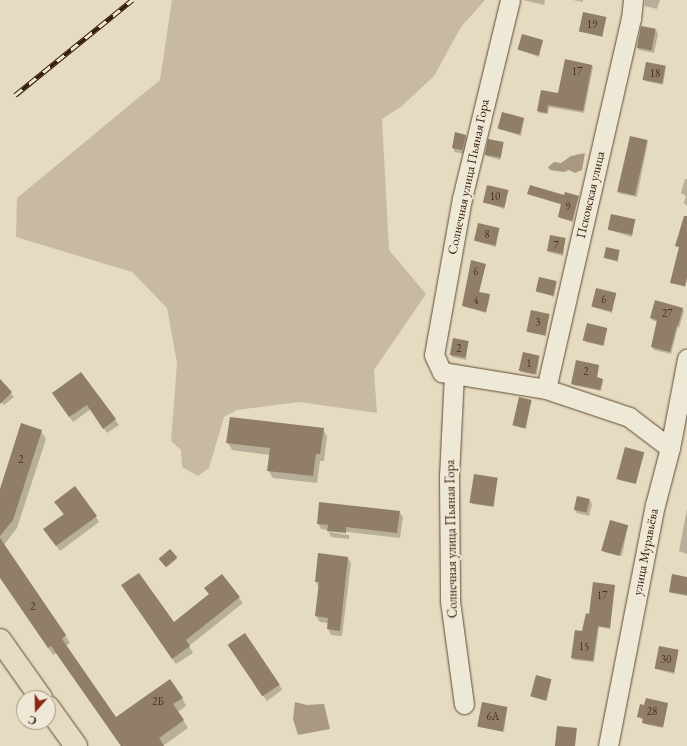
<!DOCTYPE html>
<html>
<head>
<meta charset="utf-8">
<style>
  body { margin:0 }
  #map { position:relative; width:687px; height:746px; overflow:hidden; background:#e5dbc0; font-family:"EB Garamond",serif }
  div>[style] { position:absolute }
  .green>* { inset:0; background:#c7baa0 }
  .water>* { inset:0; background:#a89980 }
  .shadow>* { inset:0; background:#0003 }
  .building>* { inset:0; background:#907e66; transform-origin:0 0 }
  .roads { filter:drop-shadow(0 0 1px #604a33) drop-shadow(0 0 1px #604a33) }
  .minor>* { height:19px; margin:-9.5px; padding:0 9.5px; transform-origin:9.5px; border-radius:9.5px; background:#eee8d6 }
  .major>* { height:22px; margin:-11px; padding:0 11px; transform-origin:11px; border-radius:11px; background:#e5dbc0 }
  .rail>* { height:4.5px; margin-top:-2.25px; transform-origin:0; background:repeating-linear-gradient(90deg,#eee8d6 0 9px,#331a04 0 18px); box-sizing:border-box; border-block:1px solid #331a04 }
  span { translate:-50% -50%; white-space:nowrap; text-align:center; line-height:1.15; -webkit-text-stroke:4px #eee8d6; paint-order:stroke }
  .number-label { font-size:11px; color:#4a331c }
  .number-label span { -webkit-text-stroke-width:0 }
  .street-label { font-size:13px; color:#331a04 }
  .north { position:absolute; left:16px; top:690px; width:40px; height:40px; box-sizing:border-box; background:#eee8d6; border:1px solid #a39682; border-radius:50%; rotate:200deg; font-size:11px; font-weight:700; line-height:16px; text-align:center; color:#331a04 }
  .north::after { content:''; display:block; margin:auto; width:14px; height:18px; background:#8f2418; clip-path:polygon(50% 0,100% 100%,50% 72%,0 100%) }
</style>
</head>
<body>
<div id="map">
  <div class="green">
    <div style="clip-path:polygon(172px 0,485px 0,461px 27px,434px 76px,402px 106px,382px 119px,389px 250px,426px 294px,374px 370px,377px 413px,299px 402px,237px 410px,224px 417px,209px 468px,198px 476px,182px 467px,181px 450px,171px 441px,177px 363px,167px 308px,132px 272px,16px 237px,17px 198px,160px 80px)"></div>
  </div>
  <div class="water">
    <div style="clip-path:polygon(585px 153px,582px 170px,575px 173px,569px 170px,564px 172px,550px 170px,548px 167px,554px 162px,561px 163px,571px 156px)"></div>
    <div style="clip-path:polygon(295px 702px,307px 705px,324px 704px,330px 729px,298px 735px,293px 719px)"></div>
  </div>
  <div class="shadow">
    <div style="clip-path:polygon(523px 0,545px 0,544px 5px)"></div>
    <div style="clip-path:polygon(573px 0,583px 0,583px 2px)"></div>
    <div style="clip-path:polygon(645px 0,660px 0,657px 9px,645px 6px)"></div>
    <div style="clip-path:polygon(605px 18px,602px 37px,580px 31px)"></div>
    <div style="clip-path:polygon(656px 30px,658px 34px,654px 53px,639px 50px,637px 47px)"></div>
    <div style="clip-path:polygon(542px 41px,539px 57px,519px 50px)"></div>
    <div style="clip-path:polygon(592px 65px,593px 67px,584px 113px,549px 107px,548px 114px,539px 113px,538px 111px)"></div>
    <div style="clip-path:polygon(666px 66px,663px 85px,645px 81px,644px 80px)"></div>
    <div style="clip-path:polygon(524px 118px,521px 136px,499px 129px)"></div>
    <div style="clip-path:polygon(465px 135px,468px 139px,464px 154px,455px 152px,453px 148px)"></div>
    <div style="clip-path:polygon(648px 141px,637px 197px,618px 193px,618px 191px)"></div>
    <div style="clip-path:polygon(503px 143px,500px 160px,486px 156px,485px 155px)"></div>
    <div style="clip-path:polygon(685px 179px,687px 179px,687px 206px,684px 203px,686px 196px,681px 193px)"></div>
    <div style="clip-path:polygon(507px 191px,504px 209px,484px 202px)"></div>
    <div style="clip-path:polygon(529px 194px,578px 197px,573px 222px,560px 218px,562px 205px)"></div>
    <div style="clip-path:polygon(634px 220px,632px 237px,609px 230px)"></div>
    <div style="clip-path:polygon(687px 226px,687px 281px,685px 287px,672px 283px,680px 248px,677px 246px)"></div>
    <div style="clip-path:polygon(499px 229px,496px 247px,475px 241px)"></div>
    <div style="clip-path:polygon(565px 239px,563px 256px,548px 252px,547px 251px)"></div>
    <div style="clip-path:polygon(619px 251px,618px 262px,604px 258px)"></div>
    <div style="clip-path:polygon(485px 265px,479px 293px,490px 297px,486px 313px,463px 306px)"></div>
    <div style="clip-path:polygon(557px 282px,554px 297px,536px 290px)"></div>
    <div style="clip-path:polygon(615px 294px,612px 313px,593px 307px,592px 306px)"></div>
    <div style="clip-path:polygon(683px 309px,684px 311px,679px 328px,678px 327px,671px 354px,654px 350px,652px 347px,658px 322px,652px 320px,651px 318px)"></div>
    <div style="clip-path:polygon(549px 315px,546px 336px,528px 332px,527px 330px)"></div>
    <div style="clip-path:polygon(607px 329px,604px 346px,586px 342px,585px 341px)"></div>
    <div style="clip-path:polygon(468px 342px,466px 360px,452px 357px,451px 355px)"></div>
    <div style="clip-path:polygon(539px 357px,537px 375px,521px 372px,520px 371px)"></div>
    <div style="clip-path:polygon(599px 366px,597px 378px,603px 381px,601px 391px,573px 385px,572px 384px)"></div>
    <div style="clip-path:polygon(81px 373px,119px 425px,107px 433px,91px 409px,73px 422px,56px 399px)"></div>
    <div style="clip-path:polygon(0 381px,14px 397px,4px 405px,0 401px)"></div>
    <div style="clip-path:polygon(531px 401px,526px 429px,515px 426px,514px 425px)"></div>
    <div style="clip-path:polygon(323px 429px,327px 437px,324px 461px,320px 461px,317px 483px,273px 478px,268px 470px,270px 455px,232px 450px,228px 443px)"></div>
    <div style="clip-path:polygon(41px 431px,46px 439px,17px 528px,4px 545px,66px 636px,70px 643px,66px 646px,116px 718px,182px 698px,186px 706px,178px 712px,188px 728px,163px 746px,121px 746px,57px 653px,53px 655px,0 577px,0 492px)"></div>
    <div style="clip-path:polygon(643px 452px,635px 483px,620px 480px,619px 478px)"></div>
    <div style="clip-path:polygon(497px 479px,494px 507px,472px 504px,471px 502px)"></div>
    <div style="clip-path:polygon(577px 498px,590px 500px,592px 504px,589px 516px,577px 513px,575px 510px)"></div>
    <div style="clip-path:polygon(59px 508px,96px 517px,99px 522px,60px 551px,48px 535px,64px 515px)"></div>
    <div style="clip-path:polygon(687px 509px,687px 554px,679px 551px)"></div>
    <div style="clip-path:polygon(399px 512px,403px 517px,400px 538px,330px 530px,330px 532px,349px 535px,349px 539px,331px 537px,328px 530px,321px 529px,318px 523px)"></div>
    <div style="clip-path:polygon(628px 525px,622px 556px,604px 552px,604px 551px)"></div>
    <div style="clip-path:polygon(170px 550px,177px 559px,167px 567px,161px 559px)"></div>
    <div style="clip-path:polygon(347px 557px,351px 563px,342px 636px,331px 635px,328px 629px,328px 623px,320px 622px,316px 616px,319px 588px,316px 582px)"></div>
    <div style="clip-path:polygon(687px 578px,687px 596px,671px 593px,670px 592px)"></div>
    <div style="clip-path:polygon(614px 586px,610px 629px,599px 627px,594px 662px,574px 660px,572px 658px,589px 615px)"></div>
    <div style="clip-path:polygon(126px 592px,174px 624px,239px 598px,243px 603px,189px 646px,193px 653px,176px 664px)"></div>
    <div style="clip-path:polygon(232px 651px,279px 684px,282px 690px,267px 701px)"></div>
    <div style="clip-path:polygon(678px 651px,674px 674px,656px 669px,655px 668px)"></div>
    <div style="clip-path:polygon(551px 680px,547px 701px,533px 697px,532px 696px)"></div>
    <div style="clip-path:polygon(668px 704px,663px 728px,644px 724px,643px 720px,638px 717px,645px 706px)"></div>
    <div style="clip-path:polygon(507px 708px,504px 732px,479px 727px,478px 725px)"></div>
  </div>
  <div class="building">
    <div style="left:583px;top:12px;width:24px;height:20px;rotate:12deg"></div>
    <div style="left:641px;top:26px;width:15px;height:22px;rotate:11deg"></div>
    <div style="left:522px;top:34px;width:22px;height:16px;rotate:16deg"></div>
    <div style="clip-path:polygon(565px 59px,592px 65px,583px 111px,548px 105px,547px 113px,537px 111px,541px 90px,558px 93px)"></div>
    <div style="left:646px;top:62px;width:20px;height:18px;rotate:11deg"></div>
    <div style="left:502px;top:112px;width:23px;height:17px;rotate:15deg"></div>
    <div style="clip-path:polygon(455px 132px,466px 135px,462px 150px,452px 148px)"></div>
    <div style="left:630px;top:136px;width:18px;height:57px;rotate:13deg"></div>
    <div style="left:488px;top:139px;width:16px;height:16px;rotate:11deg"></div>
    <div style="left:487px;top:185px;width:22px;height:18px;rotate:13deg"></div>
    <div style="clip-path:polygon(530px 185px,564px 195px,565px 192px,579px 196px,572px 221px,558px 217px,561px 204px,527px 194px)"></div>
    <div style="left:611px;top:214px;width:25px;height:16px;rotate:12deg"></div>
    <div style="clip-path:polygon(684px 216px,687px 216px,687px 277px,685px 286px,670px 283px,679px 247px,675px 246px)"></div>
    <div style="left:478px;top:223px;width:22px;height:18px;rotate:13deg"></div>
    <div style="left:550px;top:235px;width:16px;height:16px;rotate:11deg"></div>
    <div style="left:606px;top:247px;width:14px;height:11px;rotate:12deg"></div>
    <div style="clip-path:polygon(471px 260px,486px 264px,479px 292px,490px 294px,486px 312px,462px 306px)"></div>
    <div style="left:539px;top:277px;width:18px;height:15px;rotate:13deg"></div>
    <div style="left:596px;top:288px;width:21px;height:19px;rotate:14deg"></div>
    <div style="clip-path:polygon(655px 300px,683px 308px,678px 326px,677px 325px,670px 352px,651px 347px,657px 320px,650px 318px)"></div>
    <div style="left:531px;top:310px;width:19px;height:22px;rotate:12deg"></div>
    <div style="left:587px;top:323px;width:21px;height:18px;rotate:14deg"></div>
    <div style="left:453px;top:338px;width:16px;height:17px;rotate:11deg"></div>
    <div style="left:523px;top:352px;width:17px;height:19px;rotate:13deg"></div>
    <div style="clip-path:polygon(576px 360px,599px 365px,597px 377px,603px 379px,600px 390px,571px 384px)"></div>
    <div style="clip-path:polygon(81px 372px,116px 419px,103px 429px,87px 405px,69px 417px,52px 393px)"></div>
    <div style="clip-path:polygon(0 379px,12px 392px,0 404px)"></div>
    <div style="left:519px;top:397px;width:13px;height:29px;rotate:13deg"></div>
    <div style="clip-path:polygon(230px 417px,324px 428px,320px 454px,316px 454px,313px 476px,267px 471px,270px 448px,226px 443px)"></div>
    <div style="clip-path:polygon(21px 423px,42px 430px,13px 520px,0 536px,0 489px)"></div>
    <div style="left:625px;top:447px;width:20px;height:33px;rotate:15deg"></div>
    <div style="left:474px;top:474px;width:24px;height:29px;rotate:9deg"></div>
    <div style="clip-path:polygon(75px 486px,97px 516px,56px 546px,43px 529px,64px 514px,54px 502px)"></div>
    <div style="left:577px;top:496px;width:13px;height:14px;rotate:13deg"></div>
    <div style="clip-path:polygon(319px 502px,400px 511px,397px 533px,346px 527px,346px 533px,327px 531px,328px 525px,317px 524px)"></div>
    <div style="left:610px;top:520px;width:19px;height:32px;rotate:16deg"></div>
    <div style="clip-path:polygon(0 538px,66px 635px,62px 639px,116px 717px,170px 679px,183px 698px,173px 704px,184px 720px,159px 738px,164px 746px,121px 746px,51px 646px,48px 648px,0 578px)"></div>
    <div style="left:170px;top:549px;width:11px;height:15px;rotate:49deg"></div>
    <div style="clip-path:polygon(318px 553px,348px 557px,340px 631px,327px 629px,328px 618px,315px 616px,319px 582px,315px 582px)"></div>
    <div style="clip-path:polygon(139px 573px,174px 622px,209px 594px,204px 588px,222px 574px,240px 597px,186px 640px,190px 646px,172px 659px,121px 585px)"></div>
    <div style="clip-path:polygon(672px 574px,687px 577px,687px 595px,669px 592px)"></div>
    <div style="clip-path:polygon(593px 582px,615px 585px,610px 628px,598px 626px,593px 661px,571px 658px,575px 630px,582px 631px,586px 613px,589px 614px)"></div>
    <div style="left:245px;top:633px;width:62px;height:21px;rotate:56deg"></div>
    <div style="left:659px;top:646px;width:20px;height:23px;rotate:11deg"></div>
    <div style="left:536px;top:675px;width:16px;height:22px;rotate:15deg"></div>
    <div style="clip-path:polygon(646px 698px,668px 703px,663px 727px,642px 723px,643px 718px,637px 717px,640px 704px,644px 705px)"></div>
    <div style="left:482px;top:702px;width:26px;height:25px;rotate:11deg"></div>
    <div style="left:557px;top:726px;width:20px;height:20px;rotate:6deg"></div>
  </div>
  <div class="roads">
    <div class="minor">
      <div style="left:510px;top:0;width:204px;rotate:103.6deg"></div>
      <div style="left:462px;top:198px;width:159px;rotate:100.1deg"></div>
      <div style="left:434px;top:355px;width:19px;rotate:65deg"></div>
      <div style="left:442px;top:372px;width:105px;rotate:9.3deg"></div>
      <div style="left:546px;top:389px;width:88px;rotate:18.6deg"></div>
      <div style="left:629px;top:417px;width:51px;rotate:37.1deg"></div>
      <div style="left:454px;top:374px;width:102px;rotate:92.8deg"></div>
      <div style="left:449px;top:476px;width:125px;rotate:89.5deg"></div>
      <div style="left:450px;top:601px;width:104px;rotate:82.3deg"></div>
      <div style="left:546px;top:389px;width:380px;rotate:-77.1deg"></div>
      <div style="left:631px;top:19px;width:19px;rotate:-84deg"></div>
      <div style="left:608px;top:746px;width:246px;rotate:-79deg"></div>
      <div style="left:655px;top:505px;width:59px;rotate:-75.3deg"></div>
      <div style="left:670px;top:448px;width:91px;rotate:-79.2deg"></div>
    </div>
    <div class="major">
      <div style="left:0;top:640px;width:71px;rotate:54.7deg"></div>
      <div style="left:48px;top:707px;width:48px;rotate:54.3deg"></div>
    </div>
  </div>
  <div class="rail">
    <div style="left:15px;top:95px;width:151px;rotate:-39.1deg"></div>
  </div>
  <div class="number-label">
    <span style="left:592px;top:24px">19</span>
    <span style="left:577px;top:71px">17</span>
    <span style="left:655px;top:73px">18</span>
    <span style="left:495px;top:196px">10</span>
    <span style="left:568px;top:206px">9</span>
    <span style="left:487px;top:234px">8</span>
    <span style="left:556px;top:245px">7</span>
    <span style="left:476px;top:271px">6</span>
    <span style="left:604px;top:299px">6</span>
    <span style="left:476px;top:300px">4</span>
    <span style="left:667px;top:313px">27</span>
    <span style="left:538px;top:322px">3</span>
    <span style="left:459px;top:348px">2</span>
    <span style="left:529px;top:363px">1</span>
    <span style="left:586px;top:371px">2</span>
    <span style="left:21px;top:459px">2</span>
    <span style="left:602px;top:595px">17</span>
    <span style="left:33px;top:606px">2</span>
    <span style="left:584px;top:646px">15</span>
    <span style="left:666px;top:659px">30</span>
    <span style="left:158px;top:701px">2Б</span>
    <span style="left:652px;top:711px">28</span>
    <span style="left:493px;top:716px">6А</span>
  </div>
  <div class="street-label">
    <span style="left:469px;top:177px;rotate:-78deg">Солнечная улица Пьяная Гора</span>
    <span style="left:591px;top:195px;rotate:-77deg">Псковская улица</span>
    <span style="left:452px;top:539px;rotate:-91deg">Солнечная улица Пьяная Гора</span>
    <span style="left:646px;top:552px;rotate:-79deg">улица Муравьёва</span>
  </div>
  <div class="north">С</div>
</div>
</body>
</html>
